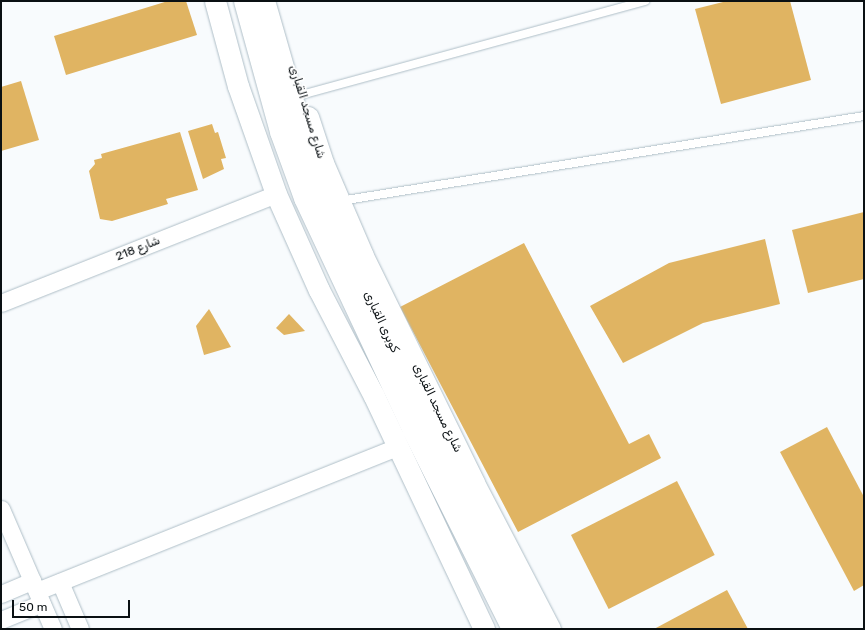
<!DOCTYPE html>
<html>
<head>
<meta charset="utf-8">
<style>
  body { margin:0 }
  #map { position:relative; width:865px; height:630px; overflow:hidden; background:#f8fbfd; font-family:Rubik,Vazirmatn,sans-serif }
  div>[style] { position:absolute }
  .building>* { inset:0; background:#e0b462; transform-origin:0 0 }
  .roads { filter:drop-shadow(0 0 1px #aebec7) drop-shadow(0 0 1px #aebec7) }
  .service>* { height:8px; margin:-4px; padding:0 4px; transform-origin:4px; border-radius:4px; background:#fff }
  .minor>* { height:17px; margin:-8.5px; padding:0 8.5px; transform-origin:8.5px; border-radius:8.5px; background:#fff }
  .tertiary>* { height:21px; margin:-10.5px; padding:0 10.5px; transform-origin:10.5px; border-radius:10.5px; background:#fff }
  .primary>* { height:22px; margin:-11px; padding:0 11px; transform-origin:11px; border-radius:11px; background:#fff }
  span { translate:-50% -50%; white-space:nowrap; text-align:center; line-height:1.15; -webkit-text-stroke:3.5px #fff; paint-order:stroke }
  .street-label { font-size:12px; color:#0a1013 }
  .frame { position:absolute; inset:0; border:2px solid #0a1013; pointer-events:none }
  .scale { position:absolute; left:12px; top:600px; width:118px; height:18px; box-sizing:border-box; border:2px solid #0a1013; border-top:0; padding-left:5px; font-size:12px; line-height:14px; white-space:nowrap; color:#0a1013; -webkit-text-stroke:3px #fff; paint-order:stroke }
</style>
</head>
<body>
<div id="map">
  <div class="building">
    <div style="clip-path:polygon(168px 1px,186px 1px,197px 35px,66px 75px,54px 36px)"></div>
    <div style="clip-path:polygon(727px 1px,790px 1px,811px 80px,721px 104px,695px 9px)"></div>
    <div style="clip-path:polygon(21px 81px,39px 140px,1px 151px,1px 87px)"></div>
    <div style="clip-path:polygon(212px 124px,215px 133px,218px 132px,226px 158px,221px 159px,224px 169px,203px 179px,188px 131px)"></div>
    <div style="clip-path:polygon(180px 132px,198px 190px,166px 199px,168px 204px,112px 221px,100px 219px,89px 171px,95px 164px,94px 160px,102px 158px,101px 154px)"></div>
    <div style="clip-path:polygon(864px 212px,864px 279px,808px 293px,792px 230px)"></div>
    <div style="clip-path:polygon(765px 239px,780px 304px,703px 323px,623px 363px,590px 306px,669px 263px)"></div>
    <div style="clip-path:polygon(524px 243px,629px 444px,649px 434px,661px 458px,518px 532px,400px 307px)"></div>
    <div style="clip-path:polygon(209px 309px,231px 347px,204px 355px,196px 326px)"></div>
    <div style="clip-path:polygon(289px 314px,305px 331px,284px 335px,276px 328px)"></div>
    <div style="clip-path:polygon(827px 427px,864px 497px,864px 585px,854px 591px,780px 452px)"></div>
    <div style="left:677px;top:481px;width:83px;height:119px;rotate:63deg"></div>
    <div style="clip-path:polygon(727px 590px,748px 629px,654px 629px)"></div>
  </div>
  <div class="roads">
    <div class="service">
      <div style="left:301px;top:95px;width:357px;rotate:-15.3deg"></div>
      <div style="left:340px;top:201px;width:531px;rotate:-9.21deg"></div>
    </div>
    <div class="minor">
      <div style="left:1px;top:303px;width:296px;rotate:-21.6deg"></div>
      <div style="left:1px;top:509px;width:131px;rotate:66.6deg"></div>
      <div style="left:60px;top:582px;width:51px;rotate:66.9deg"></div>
      <div style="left:37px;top:591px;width:388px;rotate:-21.8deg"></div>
      <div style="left:1px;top:594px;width:34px;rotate:-23deg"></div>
      <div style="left:1px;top:620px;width:44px;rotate:-22.5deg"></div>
    </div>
    <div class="tertiary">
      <div style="left:215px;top:1px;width:88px;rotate:74.9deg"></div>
      <div style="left:238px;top:86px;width:114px;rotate:70.6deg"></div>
      <div style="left:276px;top:194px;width:105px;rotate:65.9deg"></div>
      <div style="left:319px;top:290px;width:119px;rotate:62.6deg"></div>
      <div style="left:374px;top:396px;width:258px;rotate:64.7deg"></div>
      <div style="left:308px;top:117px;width:48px;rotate:71.9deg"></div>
      <div style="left:323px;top:163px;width:101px;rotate:66.7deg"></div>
      <div style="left:363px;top:256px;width:253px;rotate:63.9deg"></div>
      <div style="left:474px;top:483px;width:165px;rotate:62.5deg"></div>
    </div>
    <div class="primary">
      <div style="left:245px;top:1px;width:136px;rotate:74.6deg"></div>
      <div style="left:281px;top:132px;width:70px;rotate:70deg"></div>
      <div style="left:305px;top:198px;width:255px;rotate:64.9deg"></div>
      <div style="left:413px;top:429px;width:224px;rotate:63.4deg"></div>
      <div style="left:264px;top:1px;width:159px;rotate:74deg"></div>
      <div style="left:308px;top:154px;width:85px;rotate:67.9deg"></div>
      <div style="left:340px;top:233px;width:119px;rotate:65.6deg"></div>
      <div style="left:389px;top:341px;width:322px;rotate:63.3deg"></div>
    </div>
  </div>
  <div class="street-label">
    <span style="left:307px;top:112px;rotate:73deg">شارع مسجد القبارى</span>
    <span style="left:138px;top:249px;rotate:-22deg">شارع 218</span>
    <span style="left:381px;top:322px;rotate:65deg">كوبرى القبارى</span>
    <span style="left:437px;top:408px;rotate:64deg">شارع مسجد القبارى</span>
  </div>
  <div class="frame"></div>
  <div class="scale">50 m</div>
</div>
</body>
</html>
